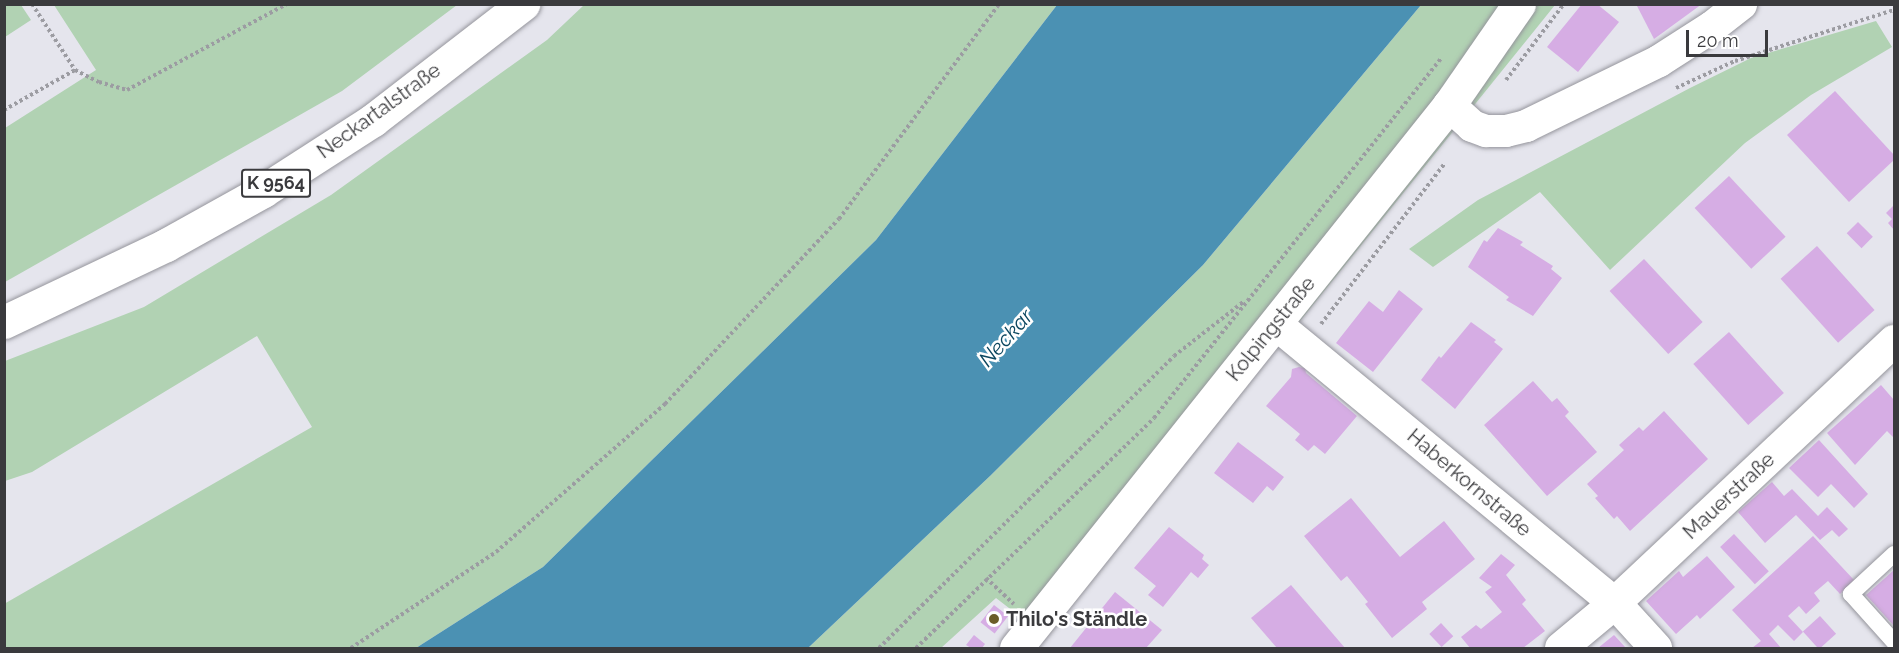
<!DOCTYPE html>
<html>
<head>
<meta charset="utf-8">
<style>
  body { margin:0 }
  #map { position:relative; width:1899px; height:653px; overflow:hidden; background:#e5e5ed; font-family:Raleway,sans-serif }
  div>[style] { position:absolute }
  .green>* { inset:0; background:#b1d2b3 }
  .water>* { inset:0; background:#4b91b3 }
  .building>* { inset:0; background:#d6ade4; transform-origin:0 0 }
  .path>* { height:4px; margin-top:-2px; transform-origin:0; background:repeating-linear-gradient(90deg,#9c9ca2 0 3px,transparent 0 6px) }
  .roads { filter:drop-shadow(0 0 2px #95959c) drop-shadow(0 0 2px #95959c) }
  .lane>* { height:16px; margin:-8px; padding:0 8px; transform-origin:8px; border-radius:8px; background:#fff }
  .street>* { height:32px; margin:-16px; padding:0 16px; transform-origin:16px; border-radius:16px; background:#fff }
  .secondary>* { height:33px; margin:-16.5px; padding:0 16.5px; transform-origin:16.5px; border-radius:16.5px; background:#fff }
  .primary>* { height:33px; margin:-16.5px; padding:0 16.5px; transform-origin:16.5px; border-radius:16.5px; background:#fff }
  .dots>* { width:16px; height:16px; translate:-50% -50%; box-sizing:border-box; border:3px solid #fff; border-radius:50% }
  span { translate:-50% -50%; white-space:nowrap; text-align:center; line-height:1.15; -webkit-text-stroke:5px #fff; paint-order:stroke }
  .shield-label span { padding:2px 4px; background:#fff; border:2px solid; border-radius:4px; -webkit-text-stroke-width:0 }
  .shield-label { font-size:18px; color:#3a3a3d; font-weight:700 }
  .street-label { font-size:20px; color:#3a3a3d }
  .poi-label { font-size:20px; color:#3a3a3d; font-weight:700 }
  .left { translate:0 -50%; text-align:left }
  .water-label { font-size:21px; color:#0b465f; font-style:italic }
  .frame { position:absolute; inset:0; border:6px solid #3a3a3d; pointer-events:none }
  .scale { position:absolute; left:1686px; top:30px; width:82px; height:27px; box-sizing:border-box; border:3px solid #3a3a3d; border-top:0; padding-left:8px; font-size:18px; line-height:21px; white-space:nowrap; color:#3a3a3d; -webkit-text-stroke:4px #fff; paint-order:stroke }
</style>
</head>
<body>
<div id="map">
  <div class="green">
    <div style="clip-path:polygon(5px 4px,21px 5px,31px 20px,5px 37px)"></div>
    <div style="clip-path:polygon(54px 5px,457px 5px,342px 91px,5px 282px,5px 128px,96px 70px)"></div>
    <div style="clip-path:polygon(584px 5px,1057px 5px,876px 240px,543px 567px,416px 648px,5px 648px,4px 604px,312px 427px,257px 336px,32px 472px,5px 481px,5px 361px,144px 307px,331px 195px,547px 40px)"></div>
    <div style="clip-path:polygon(1421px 5px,1555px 5px,1300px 321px,1163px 480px,1022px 618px,996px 598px,941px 648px,808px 648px,990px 476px,1203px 265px)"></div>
    <div style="clip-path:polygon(1876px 21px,1892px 47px,1811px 95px,1745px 143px,1610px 270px,1540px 192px,1433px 267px,1409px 249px,1478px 200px,1690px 88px,1751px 58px)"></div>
  </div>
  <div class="water">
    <div style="clip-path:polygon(1057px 5px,1421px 5px,1203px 265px,990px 476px,808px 648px,416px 648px,543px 567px,876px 240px)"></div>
  </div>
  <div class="building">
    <div style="clip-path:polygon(1582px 4px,1597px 4px,1619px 22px,1578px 72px,1547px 47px)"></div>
    <div style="clip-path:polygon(1636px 4px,1702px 4px,1654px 39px)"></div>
    <div style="clip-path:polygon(1835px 91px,1894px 155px,1894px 160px,1849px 202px,1787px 135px)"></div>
    <div style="left:1729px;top:176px;width:83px;height:47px;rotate:47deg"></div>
    <div style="clip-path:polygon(1894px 205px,1894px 230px,1888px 223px,1892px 219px,1886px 213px)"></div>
    <div style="left:1858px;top:222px;width:21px;height:16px;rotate:45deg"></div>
    <div style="clip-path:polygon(1498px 228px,1523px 242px,1520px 245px,1553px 266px,1551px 269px,1562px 278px,1533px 316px,1506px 300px,1509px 297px,1468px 267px,1484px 240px,1487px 242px)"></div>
    <div style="left:1817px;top:246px;width:86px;height:49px;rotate:48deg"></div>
    <div style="left:1644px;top:259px;width:86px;height:47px;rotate:47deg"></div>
    <div style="clip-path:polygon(1399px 290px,1423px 309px,1373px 372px,1336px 343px,1369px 301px,1383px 312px)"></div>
    <div style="clip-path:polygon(1471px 322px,1496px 340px,1494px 342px,1503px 349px,1455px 409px,1421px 380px,1439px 356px,1441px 358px)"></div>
    <div style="left:1729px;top:332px;width:82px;height:48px;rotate:48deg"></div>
    <div style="clip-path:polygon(1299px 367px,1305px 368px,1306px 373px,1357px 416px,1325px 454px,1314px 445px,1308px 451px,1295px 440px,1300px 434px,1266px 406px,1291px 377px,1292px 369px)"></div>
    <div style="clip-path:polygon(1533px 381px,1552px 402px,1557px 398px,1569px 412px,1565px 416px,1597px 452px,1547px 496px,1484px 425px)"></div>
    <div style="clip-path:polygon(1881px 385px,1894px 400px,1894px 438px,1887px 431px,1855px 465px,1827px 433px)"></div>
    <div style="clip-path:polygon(1664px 411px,1708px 459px,1630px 531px,1617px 516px,1614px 519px,1595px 498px,1598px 496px,1587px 484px,1624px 450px,1619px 445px,1639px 427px,1643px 431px)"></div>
    <div style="clip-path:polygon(1819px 440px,1868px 494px,1854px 508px,1831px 484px,1818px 497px,1789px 468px)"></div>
    <div style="clip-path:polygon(1238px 442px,1284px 477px,1273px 491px,1267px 486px,1253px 503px,1214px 473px)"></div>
    <div style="clip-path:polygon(1772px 482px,1784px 496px,1792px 489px,1818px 516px,1827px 507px,1848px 529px,1839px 537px,1832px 530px,1820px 540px,1796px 515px,1765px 543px,1738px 512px)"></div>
    <div style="clip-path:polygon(1351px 498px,1400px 557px,1444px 521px,1475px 559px,1422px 602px,1427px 609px,1392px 638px,1365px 604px,1368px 602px,1347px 576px,1341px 581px,1304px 536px)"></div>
    <div style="clip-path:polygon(1169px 527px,1204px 555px,1202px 559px,1209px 565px,1198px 578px,1191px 572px,1163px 607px,1148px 595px,1156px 586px,1134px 568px)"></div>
    <div style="left:1734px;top:534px;width:51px;height:19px;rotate:47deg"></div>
    <div style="clip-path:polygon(1813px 536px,1854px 580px,1840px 594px,1828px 581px,1814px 593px,1820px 601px,1806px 614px,1799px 606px,1788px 616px,1803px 632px,1794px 641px,1778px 625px,1769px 634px,1781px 648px,1752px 648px,1761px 641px,1732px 610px)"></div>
    <div style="clip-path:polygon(1501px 554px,1515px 565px,1506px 575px,1526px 600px,1522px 604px,1545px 631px,1523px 648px,1470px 648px,1461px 637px,1476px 625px,1481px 629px,1502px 612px,1485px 592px,1492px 587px,1479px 578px)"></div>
    <div style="clip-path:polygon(1707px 556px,1735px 587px,1700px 619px,1697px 615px,1676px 634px,1646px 601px,1679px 571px,1683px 577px)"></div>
    <div style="clip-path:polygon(1894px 570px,1894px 626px,1866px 595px)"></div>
    <div style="clip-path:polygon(1291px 585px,1345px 648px,1277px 648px,1251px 618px)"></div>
    <div style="clip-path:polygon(1115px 592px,1162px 630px,1146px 648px,1070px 648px)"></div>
    <div style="left:994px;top:605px;width:18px;height:22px;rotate:38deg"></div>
    <div style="left:1820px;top:616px;width:24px;height:23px;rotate:48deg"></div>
    <div style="left:1441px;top:623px;width:18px;height:16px;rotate:47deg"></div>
    <div style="clip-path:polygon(974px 635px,985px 644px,982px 648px,971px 648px,966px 645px)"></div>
    <div style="clip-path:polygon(1614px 635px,1626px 648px,1598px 648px)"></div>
  </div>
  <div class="path">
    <div style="left:32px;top:4px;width:79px;rotate:56.9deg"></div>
    <div style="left:75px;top:70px;width:27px;rotate:27deg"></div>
    <div style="left:99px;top:82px;width:29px;rotate:16deg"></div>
    <div style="left:127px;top:90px;width:182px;rotate:-28.3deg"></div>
    <div style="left:1506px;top:80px;width:96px;rotate:-52.7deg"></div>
    <div style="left:1676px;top:88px;width:65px;rotate:-24.6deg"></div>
    <div style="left:1735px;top:61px;width:167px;rotate:-17.8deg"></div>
    <div style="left:4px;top:110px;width:81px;rotate:-29.4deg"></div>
    <div style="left:1321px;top:324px;width:202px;rotate:-52.4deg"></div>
    <div style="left:986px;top:578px;width:38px;rotate:43deg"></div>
    <div style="left:351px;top:648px;width:174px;rotate:-33.5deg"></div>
    <div style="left:496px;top:552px;width:225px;rotate:-41.2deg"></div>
    <div style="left:665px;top:404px;width:254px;rotate:-46.8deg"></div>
    <div style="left:839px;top:219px;width:268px;rotate:-53.3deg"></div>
    <div style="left:879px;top:648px;width:415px;rotate:-44.7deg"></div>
    <div style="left:1174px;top:356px;width:88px;rotate:-38deg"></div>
    <div style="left:916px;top:648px;width:331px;rotate:-44deg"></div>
    <div style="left:1154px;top:418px;width:460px;rotate:-51.4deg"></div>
  </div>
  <div class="roads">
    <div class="lane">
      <div style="left:1894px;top:554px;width:59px;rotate:137.1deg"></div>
      <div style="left:1851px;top:594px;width:64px;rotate:48.1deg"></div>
    </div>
    <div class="street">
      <div style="left:1449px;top:105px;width:31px;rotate:42deg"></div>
      <div style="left:1472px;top:126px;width:15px;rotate:20deg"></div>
      <div style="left:1486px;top:131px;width:20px"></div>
      <div style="left:1506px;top:131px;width:21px;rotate:-14deg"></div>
      <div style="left:1526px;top:126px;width:148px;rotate:-26deg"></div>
      <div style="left:1659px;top:61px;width:63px;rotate:-32.7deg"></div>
      <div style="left:1712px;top:27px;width:37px;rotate:-38deg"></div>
      <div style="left:1276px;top:324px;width:439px;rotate:39.5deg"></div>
      <div style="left:1615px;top:603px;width:61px;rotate:47.7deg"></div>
      <div style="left:1561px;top:648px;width:70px;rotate:-39.8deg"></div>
      <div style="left:1615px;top:603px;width:383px;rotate:-43.2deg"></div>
    </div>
    <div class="secondary">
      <div style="left:1016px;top:648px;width:695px;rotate:-51.43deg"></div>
      <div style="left:1449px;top:105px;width:123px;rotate:-55.3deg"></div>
    </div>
    <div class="primary">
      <div style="left:4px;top:322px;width:179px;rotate:-25.4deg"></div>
      <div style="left:166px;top:245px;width:111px;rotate:-29.1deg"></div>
      <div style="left:263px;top:191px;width:131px;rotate:-32.8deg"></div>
      <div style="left:373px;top:120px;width:190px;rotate:-37.7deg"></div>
    </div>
  </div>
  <div class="dots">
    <div style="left:994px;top:619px;background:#6b5c29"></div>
  </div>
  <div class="shield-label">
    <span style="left:276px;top:183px">K 9564</span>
  </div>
  <div class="street-label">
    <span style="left:379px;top:111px;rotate:-36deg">Neckartalstraße</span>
    <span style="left:1271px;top:329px;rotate:-51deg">Kolpingstraße</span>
    <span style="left:1469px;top:483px;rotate:40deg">Haberkornstraße</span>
    <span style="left:1729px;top:496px;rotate:-43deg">Mauerstraße</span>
  </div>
  <div class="poi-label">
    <span class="left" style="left:1006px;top:619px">Thilo's Ständle</span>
  </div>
  <div class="water-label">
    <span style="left:1006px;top:338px;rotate:-48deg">Neckar</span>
  </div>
  <div class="frame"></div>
  <div class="scale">20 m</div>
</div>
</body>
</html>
